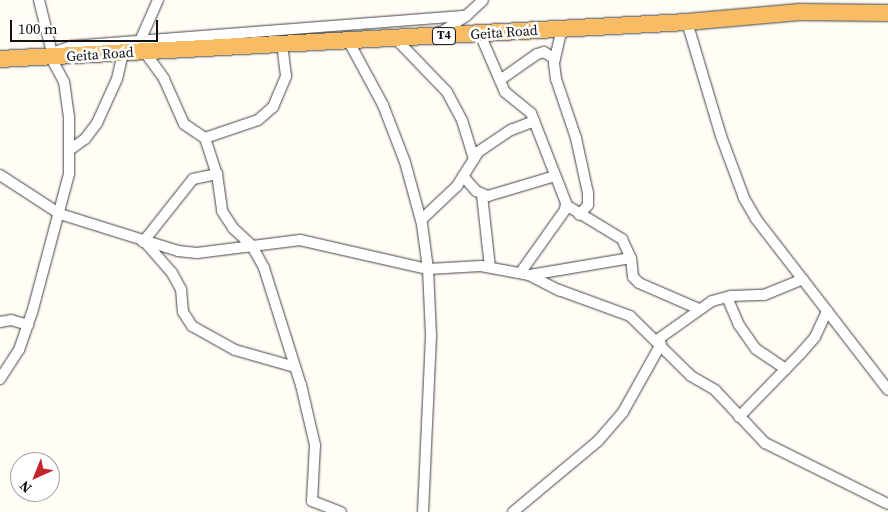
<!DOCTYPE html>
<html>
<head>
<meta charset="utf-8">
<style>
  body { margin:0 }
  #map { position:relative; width:888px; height:512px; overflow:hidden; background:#fffdf5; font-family:"Source Serif 4",serif }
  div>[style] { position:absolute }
  .roads { filter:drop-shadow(0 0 1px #444) drop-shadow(0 0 1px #444) }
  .minor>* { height:10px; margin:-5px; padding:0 5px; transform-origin:5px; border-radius:5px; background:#fff }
  .trunk>* { height:16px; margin:-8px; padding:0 8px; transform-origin:8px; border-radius:8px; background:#f7bc64 }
  span { translate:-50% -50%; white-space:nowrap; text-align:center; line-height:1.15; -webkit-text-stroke:5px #fff; paint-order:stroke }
  .shield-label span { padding:1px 4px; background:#fff; border:1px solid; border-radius:4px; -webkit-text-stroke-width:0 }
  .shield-label { font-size:12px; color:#111; font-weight:700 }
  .street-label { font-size:14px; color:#111 }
  .north { position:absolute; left:10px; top:452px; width:50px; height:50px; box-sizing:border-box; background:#fff; border:1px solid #a0a0a0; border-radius:50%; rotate:224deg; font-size:14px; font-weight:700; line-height:20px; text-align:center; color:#111 }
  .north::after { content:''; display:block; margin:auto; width:18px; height:22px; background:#c4262e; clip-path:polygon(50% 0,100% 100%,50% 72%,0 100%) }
  .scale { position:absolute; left:10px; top:20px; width:148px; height:22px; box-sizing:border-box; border:2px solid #111; border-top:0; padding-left:6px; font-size:15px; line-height:18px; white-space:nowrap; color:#111; -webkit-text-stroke:4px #fff; paint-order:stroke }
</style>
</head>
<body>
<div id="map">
  <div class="roads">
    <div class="minor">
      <div style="left:39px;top:0;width:55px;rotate:76.2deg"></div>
      <div style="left:687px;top:22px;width:119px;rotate:73.4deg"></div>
      <div style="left:721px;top:136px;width:66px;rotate:69.6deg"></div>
      <div style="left:744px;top:198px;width:24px;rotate:60deg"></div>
      <div style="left:756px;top:219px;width:216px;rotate:52.3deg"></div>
      <div style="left:562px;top:28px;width:36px;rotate:103deg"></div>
      <div style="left:554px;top:63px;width:16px;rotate:83deg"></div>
      <div style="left:556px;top:79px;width:62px;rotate:71.3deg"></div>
      <div style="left:576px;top:138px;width:56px;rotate:77.7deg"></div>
      <div style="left:588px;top:193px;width:12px;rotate:90deg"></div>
      <div style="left:588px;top:205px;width:13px;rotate:132deg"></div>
      <div style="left:440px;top:33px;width:31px;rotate:-33deg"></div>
      <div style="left:466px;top:16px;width:23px;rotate:-43deg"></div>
      <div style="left:480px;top:34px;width:63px;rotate:66.7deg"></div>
      <div style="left:505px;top:92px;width:33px;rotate:39deg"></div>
      <div style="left:531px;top:113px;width:97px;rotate:68.7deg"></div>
      <div style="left:566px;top:203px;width:7px;rotate:98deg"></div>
      <div style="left:565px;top:210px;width:76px;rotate:125.4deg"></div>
      <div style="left:395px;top:38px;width:75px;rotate:46.1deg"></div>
      <div style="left:447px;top:92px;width:32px;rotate:62deg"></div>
      <div style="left:462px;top:120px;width:41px;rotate:72.9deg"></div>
      <div style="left:348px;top:40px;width:74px;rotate:61.7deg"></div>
      <div style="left:383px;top:105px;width:61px;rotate:68.9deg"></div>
      <div style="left:405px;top:162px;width:64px;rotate:74.7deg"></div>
      <div style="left:422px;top:224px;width:45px;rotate:82.4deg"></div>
      <div style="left:428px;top:269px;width:67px;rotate:87.4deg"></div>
      <div style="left:431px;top:336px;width:176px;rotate:92.6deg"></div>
      <div style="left:140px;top:41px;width:45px;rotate:-66.3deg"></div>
      <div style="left:58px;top:51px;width:15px;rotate:-20deg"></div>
      <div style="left:72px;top:46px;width:395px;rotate:-4.4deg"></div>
      <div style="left:144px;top:51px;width:34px;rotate:54deg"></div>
      <div style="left:164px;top:79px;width:49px;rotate:66deg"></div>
      <div style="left:184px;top:124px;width:25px;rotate:34deg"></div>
      <div style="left:205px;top:138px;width:56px;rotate:-18.8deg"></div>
      <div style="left:258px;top:120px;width:20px;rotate:-41deg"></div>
      <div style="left:273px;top:107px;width:34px;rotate:-67deg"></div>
      <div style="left:286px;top:76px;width:32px;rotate:-97deg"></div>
      <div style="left:500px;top:80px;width:45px;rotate:-35.1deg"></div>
      <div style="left:537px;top:54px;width:7px;rotate:-16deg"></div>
      <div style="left:544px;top:52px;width:13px;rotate:32deg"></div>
      <div style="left:205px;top:138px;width:38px;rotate:72deg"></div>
      <div style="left:217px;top:174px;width:37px;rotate:82deg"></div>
      <div style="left:222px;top:211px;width:20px;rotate:57deg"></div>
      <div style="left:233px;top:228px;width:26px;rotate:43deg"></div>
      <div style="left:252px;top:246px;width:25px;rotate:61deg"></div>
      <div style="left:264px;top:268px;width:123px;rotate:72.5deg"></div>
      <div style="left:301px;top:385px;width:62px;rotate:76.9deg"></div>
      <div style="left:315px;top:445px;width:56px;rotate:93.1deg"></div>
      <div style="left:312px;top:501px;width:31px;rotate:21deg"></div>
      <div style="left:71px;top:149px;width:17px;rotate:-36deg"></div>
      <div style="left:85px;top:139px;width:20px;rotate:-53deg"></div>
      <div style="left:97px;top:123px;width:48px;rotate:-65.6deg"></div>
      <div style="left:117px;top:79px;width:27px;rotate:-77deg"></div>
      <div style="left:0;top:175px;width:72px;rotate:33deg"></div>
      <div style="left:60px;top:214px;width:124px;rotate:17.4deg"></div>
      <div style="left:178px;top:251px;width:19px;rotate:6deg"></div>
      <div style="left:197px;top:253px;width:104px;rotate:-7.2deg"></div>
      <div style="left:300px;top:240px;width:131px;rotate:12.8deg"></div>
      <div style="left:428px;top:269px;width:53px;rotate:-3.2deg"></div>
      <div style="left:481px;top:266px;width:49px;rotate:10.6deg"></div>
      <div style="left:529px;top:275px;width:34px;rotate:27deg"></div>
      <div style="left:559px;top:290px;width:76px;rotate:20.1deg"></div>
      <div style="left:630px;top:316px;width:86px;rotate:44.5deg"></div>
      <div style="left:691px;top:376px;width:28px;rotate:30deg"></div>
      <div style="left:715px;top:390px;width:73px;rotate:46.7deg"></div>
      <div style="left:765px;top:443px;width:137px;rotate:26.4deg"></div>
      <div style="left:463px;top:176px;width:20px;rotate:49deg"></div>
      <div style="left:476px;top:191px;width:13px;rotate:23deg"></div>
      <div style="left:488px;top:196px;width:70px;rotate:-16.6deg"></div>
      <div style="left:482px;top:195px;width:72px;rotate:83.7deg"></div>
      <div style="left:566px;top:205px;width:66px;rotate:31.3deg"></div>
      <div style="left:622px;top:239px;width:21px;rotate:65deg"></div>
      <div style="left:631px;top:258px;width:19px;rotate:84deg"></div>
      <div style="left:633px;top:277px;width:8px;rotate:45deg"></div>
      <div style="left:639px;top:283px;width:65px;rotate:23.4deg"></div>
      <div style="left:421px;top:220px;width:50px;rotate:-43.4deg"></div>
      <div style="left:457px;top:186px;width:40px;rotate:-58deg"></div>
      <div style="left:478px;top:152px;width:40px;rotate:-34deg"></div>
      <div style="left:511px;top:130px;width:25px;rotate:-21deg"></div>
      <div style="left:143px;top:242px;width:80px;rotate:-51.6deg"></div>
      <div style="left:193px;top:179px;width:25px;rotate:-12deg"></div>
      <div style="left:145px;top:242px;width:41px;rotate:48.9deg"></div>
      <div style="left:172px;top:273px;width:18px;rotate:61deg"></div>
      <div style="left:181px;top:289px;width:23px;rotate:85deg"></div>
      <div style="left:183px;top:312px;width:17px;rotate:57deg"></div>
      <div style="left:192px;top:326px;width:49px;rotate:29.2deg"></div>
      <div style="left:235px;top:350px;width:62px;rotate:15.8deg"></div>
      <div style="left:530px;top:275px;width:102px;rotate:-9.6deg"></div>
      <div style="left:727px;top:297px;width:30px;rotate:67deg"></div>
      <div style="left:739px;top:325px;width:29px;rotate:55deg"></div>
      <div style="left:756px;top:349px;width:36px;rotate:34deg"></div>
      <div style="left:0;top:322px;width:11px;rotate:-10deg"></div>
      <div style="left:11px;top:320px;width:18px;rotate:16deg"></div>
      <div style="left:657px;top:340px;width:67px;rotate:-35.3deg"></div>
      <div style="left:712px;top:301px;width:20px;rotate:-15deg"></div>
      <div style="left:731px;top:296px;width:33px;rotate:-2deg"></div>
      <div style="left:764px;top:295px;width:42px;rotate:-22.3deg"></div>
      <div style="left:0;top:379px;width:35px;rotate:-57deg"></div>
      <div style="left:19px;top:350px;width:39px;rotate:-71deg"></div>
      <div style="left:32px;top:313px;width:144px;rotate:-75.1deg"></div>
      <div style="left:69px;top:174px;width:57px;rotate:-90deg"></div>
      <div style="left:69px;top:117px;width:35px;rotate:-98deg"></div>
      <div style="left:64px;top:82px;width:27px;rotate:-118deg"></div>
      <div style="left:739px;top:417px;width:91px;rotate:-45.9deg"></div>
      <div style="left:802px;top:352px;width:20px;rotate:-49deg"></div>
      <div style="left:815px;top:337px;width:29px;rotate:-65deg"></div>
      <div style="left:513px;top:512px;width:111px;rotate:-39.9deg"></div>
      <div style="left:598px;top:441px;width:38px;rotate:-49deg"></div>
      <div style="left:623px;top:412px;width:78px;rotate:-60.8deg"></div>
    </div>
    <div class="trunk">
      <div style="left:0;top:59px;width:688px;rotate:-3.08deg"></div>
      <div style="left:687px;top:22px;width:113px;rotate:-5.1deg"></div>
      <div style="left:800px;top:12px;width:88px;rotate:0.7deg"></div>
    </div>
  </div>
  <div class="shield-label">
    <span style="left:444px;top:36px">T4</span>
  </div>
  <div class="street-label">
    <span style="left:504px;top:32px;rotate:-4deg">Geita Road</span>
    <span style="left:100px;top:54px;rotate:-4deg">Geita Road</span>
  </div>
  <div class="north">N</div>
  <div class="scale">100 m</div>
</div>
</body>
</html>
